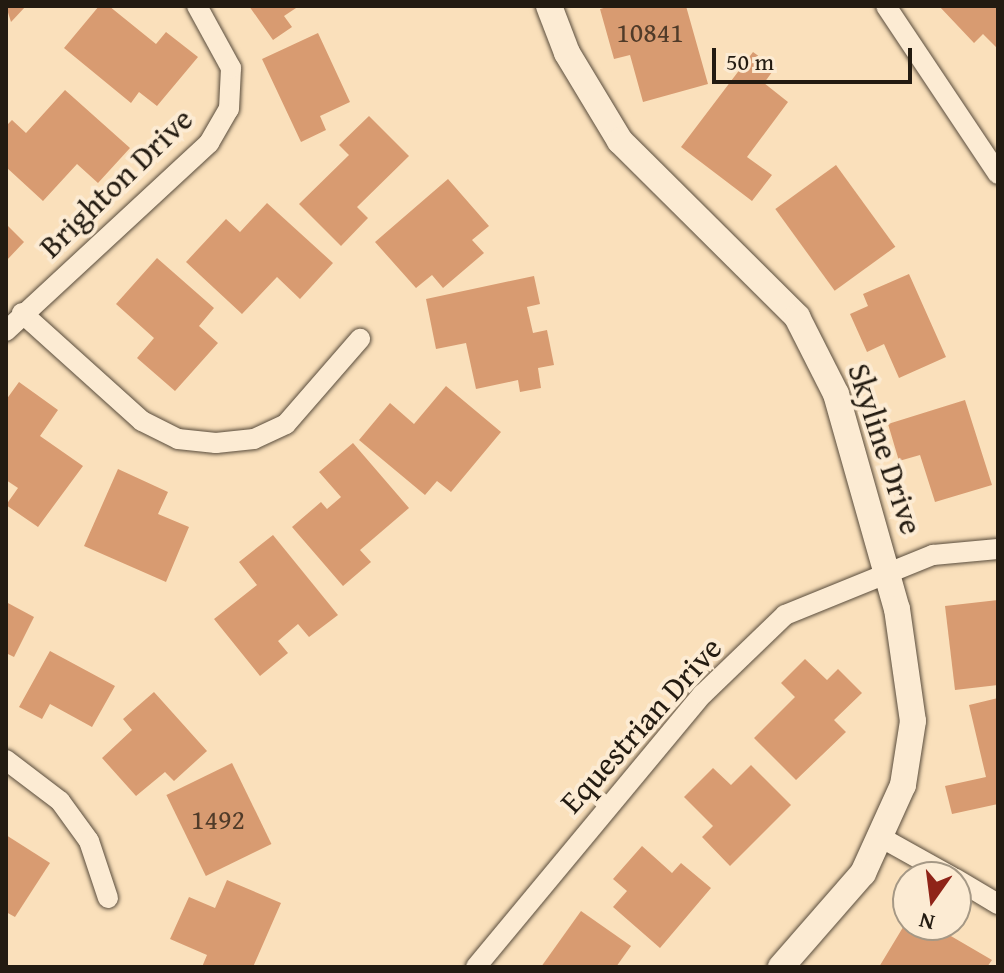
<!DOCTYPE html>
<html>
<head>
<meta charset="utf-8">
<style>
  body { margin:0 }
  #map { position:relative; width:1004px; height:973px; overflow:hidden; background:#fae0bb; font-family:"Gentium Book Plus",serif }
  div>[style] { position:absolute }
  .building>* { inset:0; background:#d89b71; transform-origin:0 0 }
  .roads { filter:drop-shadow(0 0 2px #594c3c) drop-shadow(0 0 2px #594c3c) }
  .minor>* { height:20px; margin:-10px; padding:0 10px; transform-origin:10px; border-radius:10px; background:#fcebd3 }
  .tertiary>* { height:26px; margin:-13px; padding:0 13px; transform-origin:13px; border-radius:13px; background:#fcebd3 }
  span { translate:-50% -50%; white-space:nowrap; text-align:center; line-height:1.15; -webkit-text-stroke:8px #fcebd3; paint-order:stroke }
  .number-label { font-size:28px; color:#503b29 }
  .number-label span { -webkit-text-stroke-width:0 }
  .street-label { font-size:32px; color:#231b11 }
  .frame { position:absolute; inset:0; border:8px solid #231b11; pointer-events:none }
  .north { position:absolute; left:892px; top:861px; width:80px; height:80px; box-sizing:border-box; background:#fcebd3; border:2px solid #a59885; border-radius:50%; rotate:194deg; font-size:22px; font-weight:700; line-height:32px; text-align:center; color:#231b11 }
  .north::after { content:''; display:block; margin:auto; width:28px; height:36px; background:#8f2418; clip-path:polygon(50% 0,100% 100%,50% 72%,0 100%) }
  .scale { position:absolute; left:712px; top:48px; width:200px; height:36px; box-sizing:border-box; border:4px solid #231b11; border-top:0; padding-left:10px; font-size:24px; line-height:28px; white-space:nowrap; color:#231b11; -webkit-text-stroke:6px #fcebd3; paint-order:stroke }
</style>
</head>
<body>
<div id="map">
  <div class="building">
    <div style="clip-path:polygon(6px 6px,26px 6px,11px 22px)"></div>
    <div style="clip-path:polygon(99px 6px,109px 6px,156px 44px,166px 32px,198px 57px,157px 106px,139px 92px,131px 103px,64px 48px)"></div>
    <div style="clip-path:polygon(249px 6px,299px 6px,284px 16px,292px 27px,273px 40px)"></div>
    <div style="clip-path:polygon(611px 6px,686px 6px,708px 84px,643px 102px,630px 55px,614px 59px,600px 9px)"></div>
    <div style="clip-path:polygon(939px 6px,998px 6px,998px 49px,983px 34px,974px 43px)"></div>
    <div style="clip-path:polygon(318px 33px,350px 102px,320px 116px,326px 130px,301px 142px,262px 59px)"></div>
    <div style="clip-path:polygon(753px 52px,775px 68px,764px 83px,788px 102px,747px 157px,772px 175px,752px 201px,681px 147px)"></div>
    <div style="clip-path:polygon(65px 90px,130px 148px,98px 183px,77px 164px,43px 201px,6px 167px,6px 126px,12px 120px,26px 133px)"></div>
    <div style="clip-path:polygon(369px 116px,409px 156px,357px 207px,368px 218px,341px 246px,299px 204px,349px 155px,339px 145px)"></div>
    <div style="left:836px;top:165px;width:101px;height:75px;rotate:54deg"></div>
    <div style="clip-path:polygon(448px 179px,489px 226px,472px 240px,484px 253px,443px 288px,432px 275px,416px 288px,375px 242px)"></div>
    <div style="clip-path:polygon(267px 203px,333px 263px,300px 299px,277px 277px,242px 314px,186px 262px,226px 219px,240px 232px)"></div>
    <div style="clip-path:polygon(6px 224px,24px 242px,6px 261px)"></div>
    <div style="clip-path:polygon(157px 258px,214px 308px,199px 326px,218px 343px,175px 391px,137px 358px,154px 338px,116px 304px)"></div>
    <div style="clip-path:polygon(909px 274px,946px 357px,899px 378px,884px 344px,867px 352px,850px 314px,868px 306px,863px 294px)"></div>
    <div style="clip-path:polygon(534px 276px,540px 304px,527px 307px,533px 333px,547px 330px,554px 365px,538px 368px,541px 388px,520px 392px,518px 380px,476px 389px,466px 343px,436px 349px,426px 299px)"></div>
    <div style="clip-path:polygon(19px 382px,58px 410px,40px 436px,83px 466px,38px 527px,6px 505px,18px 488px,6px 480px,6px 400px)"></div>
    <div style="clip-path:polygon(446px 386px,501px 432px,451px 492px,437px 481px,425px 495px,359px 440px,390px 403px,414px 424px)"></div>
    <div style="clip-path:polygon(965px 400px,992px 485px,935px 502px,920px 455px,899px 461px,888px 424px)"></div>
    <div style="clip-path:polygon(353px 443px,409px 508px,360px 550px,371px 562px,343px 586px,292px 527px,321px 502px,327px 509px,341px 497px,319px 472px)"></div>
    <div style="clip-path:polygon(118px 469px,168px 492px,158px 514px,189px 527px,166px 582px,84px 546px)"></div>
    <div style="clip-path:polygon(273px 535px,338px 615px,309px 637px,298px 624px,278px 641px,288px 653px,260px 676px,214px 619px,257px 585px,239px 562px)"></div>
    <div style="clip-path:polygon(998px 600px,998px 685px,955px 690px,945px 606px)"></div>
    <div style="clip-path:polygon(6px 602px,34px 617px,14px 657px,6px 653px)"></div>
    <div style="clip-path:polygon(50px 651px,115px 686px,92px 727px,50px 704px,42px 719px,19px 707px)"></div>
    <div style="clip-path:polygon(805px 659px,827px 680px,838px 669px,862px 693px,834px 720px,846px 732px,796px 780px,754px 738px,795px 697px,781px 683px)"></div>
    <div style="clip-path:polygon(154px 692px,207px 751px,174px 781px,165px 772px,136px 796px,102px 758px,132px 730px,123px 719px)"></div>
    <div style="clip-path:polygon(998px 698px,998px 804px,952px 814px,945px 786px,986px 777px,969px 705px)"></div>
    <div style="left:232px;top:763px;width:90px;height:73px;rotate:64deg"></div>
    <div style="clip-path:polygon(751px 765px,791px 805px,730px 866px,702px 837px,713px 826px,684px 797px,713px 768px,731px 785px)"></div>
    <div style="clip-path:polygon(6px 835px,50px 863px,15px 917px,6px 912px)"></div>
    <div style="clip-path:polygon(642px 846px,672px 873px,681px 863px,711px 888px,660px 948px,613px 907px,627px 891px,613px 879px)"></div>
    <div style="clip-path:polygon(227px 880px,281px 903px,253px 967px,202px 967px,207px 955px,170px 939px,189px 897px,215px 908px)"></div>
    <div style="clip-path:polygon(581px 911px,631px 946px,616px 967px,541px 967px)"></div>
    <div style="clip-path:polygon(908px 919px,908px 925px,932px 925px,992px 960px,987px 967px,879px 967px)"></div>
  </div>
  <div class="roads">
    <div class="minor">
      <div style="left:886px;top:6px;width:202px;rotate:56.3deg"></div>
      <div style="left:22px;top:313px;width:161px;rotate:42deg"></div>
      <div style="left:142px;top:421px;width:40px;rotate:26.6deg"></div>
      <div style="left:178px;top:439px;width:38px;rotate:6deg"></div>
      <div style="left:216px;top:443px;width:38px;rotate:-6deg"></div>
      <div style="left:254px;top:439px;width:35px;rotate:-25deg"></div>
      <div style="left:286px;top:424px;width:113px;rotate:-49deg"></div>
      <div style="left:6px;top:331px;width:277px;rotate:-42.8deg"></div>
      <div style="left:209px;top:143px;width:39px;rotate:-60deg"></div>
      <div style="left:229px;top:109px;width:41px;rotate:-87.2deg"></div>
      <div style="left:231px;top:68px;width:71px;rotate:-118.7deg"></div>
      <div style="left:6px;top:760px;width:68px;rotate:37.2deg"></div>
      <div style="left:60px;top:801px;width:49px;rotate:54.1deg"></div>
      <div style="left:89px;top:841px;width:60px;rotate:71.6deg"></div>
      <div style="left:882px;top:838px;width:80px;rotate:29.1deg"></div>
      <div style="left:956px;top:879px;width:49px;rotate:30.8deg"></div>
      <div style="left:476px;top:967px;width:355px;rotate:-50.3deg"></div>
      <div style="left:703px;top:694px;width:114px;rotate:-43.9deg"></div>
      <div style="left:785px;top:615px;width:160px;rotate:-22.1deg"></div>
      <div style="left:933px;top:555px;width:65px;rotate:-5.3deg"></div>
    </div>
    <div class="tertiary">
      <div style="left:549px;top:6px;width:50px;rotate:69deg"></div>
      <div style="left:567px;top:53px;width:103px;rotate:58.9deg"></div>
      <div style="left:620px;top:141px;width:250px;rotate:44.8deg"></div>
      <div style="left:797px;top:317px;width:86px;rotate:63.1deg"></div>
      <div style="left:836px;top:394px;width:223px;rotate:74.2deg"></div>
      <div style="left:897px;top:609px;width:113px;rotate:81.9deg"></div>
      <div style="left:913px;top:721px;width:65px;rotate:98.9deg"></div>
      <div style="left:903px;top:785px;width:97px;rotate:114.4deg"></div>
      <div style="left:863px;top:873px;width:125px;rotate:131.1deg"></div>
    </div>
  </div>
  <div class="number-label">
    <span style="left:650px;top:32px">10841</span>
    <span style="left:218px;top:819px">1492</span>
  </div>
  <div class="street-label">
    <span style="left:116px;top:183px;rotate:-44deg">Brighton Drive</span>
    <span style="left:885px;top:449px;rotate:72deg">Skyline Drive</span>
    <span style="left:641px;top:725px;rotate:-48deg">Equestrian Drive</span>
  </div>
  <div class="frame"></div>
  <div class="north">N</div>
  <div class="scale">50 m</div>
</div>
</body>
</html>
